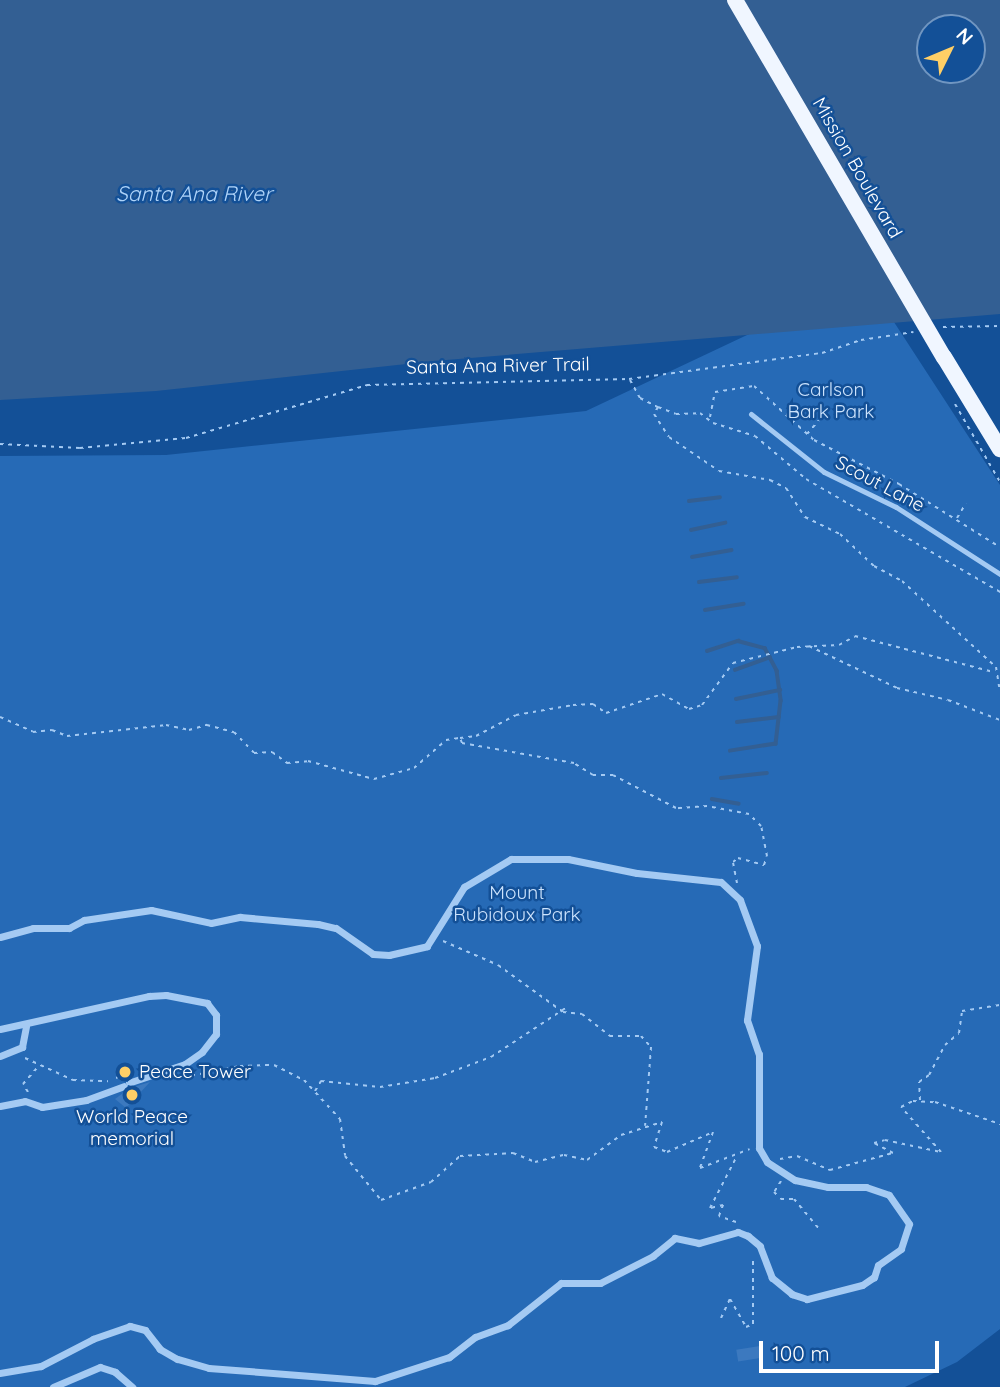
<!DOCTYPE html>
<html>
<head>
<meta charset="utf-8">
<style>
  body { margin:0 }
  #map { position:relative; width:1000px; height:1387px; overflow:hidden; background:#135097; font-family:Quicksand,sans-serif }
  div>[style] { position:absolute }
  .green>* { inset:0; background:#266ab6 }
  .water>* { inset:0; background:#335f93 }
  .stream>* { height:3.5px; margin:-1.75px; padding:0 1.75px; transform-origin:1.75px; border-radius:1.75px; background:#335f93 }
  .building>* { inset:0; background:#3c79bf; transform-origin:0 0 }
  .path>* { height:2px; margin-top:-1px; transform-origin:0; background:repeating-linear-gradient(90deg,#a4caf3 0 3.5px,transparent 0 8.5px) }
  .lane>* { height:5px; margin:-2.5px; padding:0 2.5px; transform-origin:2.5px; border-radius:2.5px; background:#a4caf3 }
  .street>* { height:7px; margin:-3.5px; padding:0 3.5px; transform-origin:3.5px; border-radius:3.5px; background:#a4caf3 }
  .primary>* { height:16px; margin:-8px; padding:0 8px; transform-origin:8px; border-radius:8px; background:#f0f6ff }
  .path-bridge>* { height:2px; margin-top:-1px; transform-origin:0; background:repeating-linear-gradient(90deg,#a4caf3 0 3.5px,transparent 0 8.5px) }
  .primary-bridge>* { height:16px; margin:-8px; padding:0 8px; transform-origin:8px; border-radius:8px; background:#f0f6ff }
  .dots>* { width:19px; height:19px; translate:-50% -50%; box-sizing:border-box; border:4px solid #135097; border-radius:50% }
  span { translate:-50% -50%; white-space:nowrap; text-align:center; line-height:1.15; -webkit-text-stroke:5px #135097; paint-order:stroke }
  .street-label { font-size:19px; color:#fff }
  .park-label { font-size:19px; color:#cce3fd }
  .poi-label { font-size:19px; color:#fff }
  .left { translate:0 -50%; text-align:left }
  .water-label { font-size:21px; color:#b0d4f9; font-style:italic }
  .north { position:absolute; left:916px; top:14px; width:70px; height:70px; box-sizing:border-box; background:#135097; border:2px solid #7196c1; border-radius:50%; rotate:47deg; font-size:19px; font-weight:700; line-height:28px; text-align:center; color:#fff }
  .north::after { content:''; display:block; margin:auto; width:24px; height:32px; background:#ffcf66; clip-path:polygon(50% 0,100% 100%,50% 72%,0 100%) }
  .scale { position:absolute; left:759px; top:1341px; width:180px; height:32px; box-sizing:border-box; border:4px solid #fff; border-top:0; padding-left:9px; font-size:21px; line-height:24px; white-space:nowrap; color:#fff; -webkit-text-stroke:5px #135097; paint-order:stroke }
</style>
</head>
<body>
<div id="map">
  <div class="green">
    <div style="clip-path:polygon(866px 279px,1000px 485px,1000px 1329px,957px 1362px,905px 1387px,0 1387px,0 456px,166px 455px,586px 411px)"></div>
  </div>
  <div class="water">
    <div style="clip-path:polygon(evenodd,0 0,1000px 0,1000px 314px,434px 361px,156px 391px,0 400px,0 0,930px 28px,972px 28px,972px 70px,930px 70px,930px 28px)"></div>
  </div>
  <div class="stream">
    <div style="left:689px;top:501px;width:31px;rotate:-7deg"></div>
    <div style="left:691px;top:530px;width:35px;rotate:-12deg"></div>
    <div style="left:692px;top:557px;width:40px;rotate:-10deg"></div>
    <div style="left:699px;top:582px;width:38px;rotate:-7deg"></div>
    <div style="left:705px;top:610px;width:39px;rotate:-9deg"></div>
    <div style="left:707px;top:651px;width:33px;rotate:-18deg"></div>
    <div style="left:738px;top:641px;width:28px;rotate:15deg"></div>
    <div style="left:765px;top:648px;width:26px;rotate:62deg"></div>
    <div style="left:777px;top:671px;width:30px;rotate:82deg"></div>
    <div style="left:781px;top:701px;width:43px;rotate:96.6deg"></div>
    <div style="left:776px;top:744px;width:46px;rotate:171.2deg"></div>
    <div style="left:735px;top:670px;width:37px;rotate:-20deg"></div>
    <div style="left:736px;top:699px;width:45px;rotate:-11.6deg"></div>
    <div style="left:737px;top:722px;width:42px;rotate:-6.8deg"></div>
    <div style="left:721px;top:778px;width:46px;rotate:-6.2deg"></div>
    <div style="left:712px;top:799px;width:27px;rotate:10deg"></div>
  </div>
  <div class="building">
    <div style="clip-path:polygon(150px 1082px,126px 1108px,115px 1099px,130px 1088px)"></div>
    <div style="left:760px;top:1346px;width:12px;height:24px;rotate:81deg"></div>
  </div>
  <div class="path">
    <div style="left:943px;top:327px;width:57px;rotate:-1deg"></div>
    <div style="left:630px;top:380px;width:21px;rotate:61deg"></div>
    <div style="left:640px;top:398px;width:20px;rotate:27deg"></div>
    <div style="left:658px;top:407px;width:19px;rotate:21deg"></div>
    <div style="left:676px;top:414px;width:24px;rotate:-2deg"></div>
    <div style="left:700px;top:413px;width:16px;rotate:38deg"></div>
    <div style="left:713px;top:423px;width:44px;rotate:17.2deg"></div>
    <div style="left:755px;top:436px;width:67px;rotate:40.1deg"></div>
    <div style="left:806px;top:479px;width:225px;rotate:30.2deg"></div>
    <div style="left:955px;top:404px;width:90px;rotate:60deg"></div>
    <div style="left:658px;top:407px;width:8px;rotate:120deg"></div>
    <div style="left:654px;top:414px;width:27px;rotate:57deg"></div>
    <div style="left:669px;top:437px;width:60px;rotate:34.2deg"></div>
    <div style="left:719px;top:471px;width:52px;rotate:10deg"></div>
    <div style="left:770px;top:480px;width:18px;rotate:27deg"></div>
    <div style="left:786px;top:488px;width:35px;rotate:57deg"></div>
    <div style="left:805px;top:517px;width:39px;rotate:26deg"></div>
    <div style="left:840px;top:534px;width:47px;rotate:43.3deg"></div>
    <div style="left:874px;top:566px;width:32px;rotate:28deg"></div>
    <div style="left:902px;top:581px;width:127px;rotate:42.5deg"></div>
    <div style="left:996px;top:667px;width:25px;rotate:81deg"></div>
    <div style="left:710px;top:417px;width:25px;rotate:-79deg"></div>
    <div style="left:715px;top:392px;width:39px;rotate:-9deg"></div>
    <div style="left:754px;top:386px;width:81px;rotate:42deg"></div>
    <div style="left:814px;top:440px;width:96px;rotate:27.4deg"></div>
    <div style="left:899px;top:484px;width:119px;rotate:32deg"></div>
    <div style="left:807px;top:434px;width:18px;rotate:-49deg"></div>
    <div style="left:0;top:444px;width:80px;rotate:2.9deg"></div>
    <div style="left:80px;top:448px;width:106px;rotate:-5.4deg"></div>
    <div style="left:186px;top:438px;width:189px;rotate:-16.3deg"></div>
    <div style="left:367px;top:385px;width:262px;rotate:-1.3deg"></div>
    <div style="left:629px;top:379px;width:195px;rotate:-7.7deg"></div>
    <div style="left:822px;top:353px;width:41px;rotate:-18.4deg"></div>
    <div style="left:861px;top:340px;width:53px;rotate:-8.7deg"></div>
    <div style="left:957px;top:518px;width:17px;rotate:-59deg"></div>
    <div style="left:809px;top:646px;width:98px;rotate:25.5deg"></div>
    <div style="left:897px;top:688px;width:52px;rotate:13.2deg"></div>
    <div style="left:948px;top:700px;width:56px;rotate:21deg"></div>
    <div style="left:0;top:717px;width:36px;rotate:24deg"></div>
    <div style="left:33px;top:732px;width:19px;rotate:-6deg"></div>
    <div style="left:52px;top:730px;width:16px;rotate:22deg"></div>
    <div style="left:67px;top:736px;width:100px;rotate:-6.3deg"></div>
    <div style="left:166px;top:725px;width:24px;rotate:12deg"></div>
    <div style="left:189px;top:730px;width:19px;rotate:-16deg"></div>
    <div style="left:207px;top:725px;width:28px;rotate:15deg"></div>
    <div style="left:234px;top:732px;width:29px;rotate:46deg"></div>
    <div style="left:254px;top:753px;width:18px;rotate:-3deg"></div>
    <div style="left:272px;top:752px;width:19px;rotate:36deg"></div>
    <div style="left:287px;top:763px;width:21px;rotate:-5deg"></div>
    <div style="left:308px;top:761px;width:68px;rotate:15.3deg"></div>
    <div style="left:374px;top:779px;width:41px;rotate:-15.4deg"></div>
    <div style="left:414px;top:768px;width:43px;rotate:-41.2deg"></div>
    <div style="left:446px;top:740px;width:13px;rotate:-9deg"></div>
    <div style="left:737px;top:883px;width:21px;rotate:-101deg"></div>
    <div style="left:733px;top:862px;width:6px;rotate:-39deg"></div>
    <div style="left:738px;top:858px;width:27px;rotate:15deg"></div>
    <div style="left:764px;top:865px;width:9px;rotate:-72deg"></div>
    <div style="left:767px;top:856px;width:31px;rotate:-101deg"></div>
    <div style="left:761px;top:826px;width:17px;rotate:-135deg"></div>
    <div style="left:749px;top:814px;width:43px;rotate:-169.2deg"></div>
    <div style="left:707px;top:806px;width:31px;rotate:176deg"></div>
    <div style="left:676px;top:808px;width:71px;rotate:-152.4deg"></div>
    <div style="left:613px;top:775px;width:20px;rotate:180deg"></div>
    <div style="left:593px;top:775px;width:22px;rotate:-148deg"></div>
    <div style="left:574px;top:763px;width:114px;rotate:-169.9deg"></div>
    <div style="left:462px;top:743px;width:5px;rotate:-112deg"></div>
    <div style="left:460px;top:738px;width:16px;rotate:-7deg"></div>
    <div style="left:476px;top:736px;width:45px;rotate:-27.7deg"></div>
    <div style="left:516px;top:715px;width:58px;rotate:-10deg"></div>
    <div style="left:573px;top:705px;width:20px;rotate:-3deg"></div>
    <div style="left:593px;top:704px;width:16px;rotate:35deg"></div>
    <div style="left:606px;top:713px;width:59px;rotate:-18.7deg"></div>
    <div style="left:662px;top:694px;width:31px;rotate:29deg"></div>
    <div style="left:689px;top:709px;width:14px;rotate:-17deg"></div>
    <div style="left:702px;top:705px;width:52px;rotate:-53.6deg"></div>
    <div style="left:733px;top:663px;width:66px;rotate:-14deg"></div>
    <div style="left:797px;top:647px;width:42px;rotate:-2.7deg"></div>
    <div style="left:839px;top:645px;width:18px;rotate:-29deg"></div>
    <div style="left:855px;top:636px;width:143px;rotate:14.6deg"></div>
    <div style="left:443px;top:941px;width:60px;rotate:23.6deg"></div>
    <div style="left:498px;top:965px;width:80px;rotate:35.9deg"></div>
    <div style="left:563px;top:1012px;width:19px;rotate:6deg"></div>
    <div style="left:582px;top:1014px;width:36px;rotate:38deg"></div>
    <div style="left:610px;top:1036px;width:31px"></div>
    <div style="left:641px;top:1036px;width:15px;rotate:48deg"></div>
    <div style="left:651px;top:1047px;width:79px;rotate:94.3deg"></div>
    <div style="left:25px;top:1058px;width:53px;rotate:24.6deg"></div>
    <div style="left:73px;top:1080px;width:35px;rotate:2deg"></div>
    <div style="left:116px;top:1078px;width:7px;rotate:-27deg"></div>
    <div style="left:175px;top:1079px;width:66px;rotate:-11.3deg"></div>
    <div style="left:240px;top:1066px;width:34px;rotate:-2deg"></div>
    <div style="left:274px;top:1065px;width:34px;rotate:27deg"></div>
    <div style="left:304px;top:1080px;width:53px;rotate:47.3deg"></div>
    <div style="left:340px;top:1119px;width:37px;rotate:82deg"></div>
    <div style="left:345px;top:1156px;width:57px;rotate:50.7deg"></div>
    <div style="left:381px;top:1200px;width:53px;rotate:-19.8deg"></div>
    <div style="left:431px;top:1182px;width:39px;rotate:-42deg"></div>
    <div style="left:460px;top:1156px;width:53px;rotate:-3.2deg"></div>
    <div style="left:513px;top:1153px;width:24px;rotate:22deg"></div>
    <div style="left:535px;top:1162px;width:30px;rotate:-14deg"></div>
    <div style="left:564px;top:1155px;width:24px;rotate:12deg"></div>
    <div style="left:587px;top:1160px;width:42px;rotate:-36.3deg"></div>
    <div style="left:621px;top:1135px;width:43px;rotate:-17.6deg"></div>
    <div style="left:662px;top:1122px;width:26px;rotate:108deg"></div>
    <div style="left:654px;top:1147px;width:14px;rotate:21deg"></div>
    <div style="left:667px;top:1152px;width:50px;rotate:-23.5deg"></div>
    <div style="left:713px;top:1132px;width:38px;rotate:110deg"></div>
    <div style="left:700px;top:1168px;width:53px;rotate:-20.8deg"></div>
    <div style="left:315px;top:1091px;width:12px;rotate:-59deg"></div>
    <div style="left:321px;top:1081px;width:59px;rotate:5.8deg"></div>
    <div style="left:380px;top:1087px;width:56px;rotate:-9.3deg"></div>
    <div style="left:435px;top:1078px;width:60px;rotate:-20.6deg"></div>
    <div style="left:491px;top:1057px;width:91px;rotate:-33.3deg"></div>
    <div style="left:28px;top:1092px;width:9px;rotate:-122deg"></div>
    <div style="left:23px;top:1084px;width:23px;rotate:-49deg"></div>
    <div style="left:920px;top:1100px;width:18px;rotate:-93deg"></div>
    <div style="left:919px;top:1082px;width:12px;rotate:-35deg"></div>
    <div style="left:929px;top:1075px;width:34px;rotate:-62deg"></div>
    <div style="left:945px;top:1045px;width:18px;rotate:-41deg"></div>
    <div style="left:959px;top:1033px;width:22px;rotate:-82deg"></div>
    <div style="left:962px;top:1011px;width:38px;rotate:-9deg"></div>
    <div style="left:780px;top:1159px;width:17px;rotate:-10deg"></div>
    <div style="left:797px;top:1156px;width:36px;rotate:23deg"></div>
    <div style="left:830px;top:1170px;width:65px;rotate:-15.1deg"></div>
    <div style="left:893px;top:1153px;width:21px;rotate:-152deg"></div>
    <div style="left:874px;top:1143px;width:11px;rotate:-15deg"></div>
    <div style="left:885px;top:1140px;width:57px;rotate:12.1deg"></div>
    <div style="left:941px;top:1152px;width:60px;rotate:-131.6deg"></div>
    <div style="left:901px;top:1107px;width:13px;rotate:-27deg"></div>
    <div style="left:913px;top:1101px;width:22px;rotate:3deg"></div>
    <div style="left:935px;top:1102px;width:69px;rotate:18.7deg"></div>
    <div style="left:781px;top:1181px;width:13px;rotate:122deg"></div>
    <div style="left:774px;top:1192px;width:10px;rotate:45deg"></div>
    <div style="left:781px;top:1199px;width:13px"></div>
    <div style="left:794px;top:1199px;width:40px;rotate:50deg"></div>
    <div style="left:736px;top:1222px;width:18px;rotate:-161deg"></div>
    <div style="left:719px;top:1216px;width:12px;rotate:-70deg"></div>
    <div style="left:723px;top:1205px;width:13px;rotate:167deg"></div>
    <div style="left:710px;top:1208px;width:59px;rotate:-62.6deg"></div>
    <div style="left:721px;top:1318px;width:21px;rotate:-65deg"></div>
    <div style="left:730px;top:1299px;width:32px;rotate:60deg"></div>
    <div style="left:746px;top:1327px;width:8px;rotate:-23deg"></div>
    <div style="left:753px;top:1324px;width:67px;rotate:-90deg"></div>
  </div>
  <div class="lane">
    <div style="left:751px;top:414px;width:93px;rotate:38.5deg"></div>
    <div style="left:824px;top:472px;width:80px;rotate:25.9deg"></div>
    <div style="left:896px;top:507px;width:124px;rotate:32.8deg"></div>
  </div>
  <div class="street">
    <div style="left:0;top:937px;width:34px;rotate:-15deg"></div>
    <div style="left:33px;top:928px;width:36px"></div>
    <div style="left:69px;top:928px;width:17px;rotate:-28deg"></div>
    <div style="left:84px;top:920px;width:68px;rotate:-8.5deg"></div>
    <div style="left:151px;top:910px;width:61px;rotate:12.2deg"></div>
    <div style="left:211px;top:923px;width:30px;rotate:-12deg"></div>
    <div style="left:240px;top:917px;width:78px;rotate:5.1deg"></div>
    <div style="left:318px;top:924px;width:18px;rotate:13deg"></div>
    <div style="left:336px;top:928px;width:45px;rotate:35.1deg"></div>
    <div style="left:373px;top:954px;width:16px;rotate:4deg"></div>
    <div style="left:389px;top:955px;width:39px;rotate:-13deg"></div>
    <div style="left:427px;top:946px;width:70px;rotate:-57.9deg"></div>
    <div style="left:464px;top:887px;width:55px;rotate:-30.8deg"></div>
    <div style="left:511px;top:859px;width:57px"></div>
    <div style="left:568px;top:859px;width:70px;rotate:11.5deg"></div>
    <div style="left:637px;top:873px;width:84px;rotate:6.1deg"></div>
    <div style="left:721px;top:882px;width:26px;rotate:43deg"></div>
    <div style="left:740px;top:900px;width:49px;rotate:69.7deg"></div>
    <div style="left:757px;top:946px;width:75px;rotate:97.7deg"></div>
    <div style="left:747px;top:1020px;width:36px;rotate:71deg"></div>
    <div style="left:759px;top:1054px;width:94px;rotate:90deg"></div>
    <div style="left:759px;top:1148px;width:16px;rotate:60deg"></div>
    <div style="left:767px;top:1162px;width:33px;rotate:33deg"></div>
    <div style="left:795px;top:1180px;width:34px;rotate:12deg"></div>
    <div style="left:828px;top:1187px;width:38px"></div>
    <div style="left:866px;top:1187px;width:24px;rotate:19deg"></div>
    <div style="left:889px;top:1195px;width:35px;rotate:55deg"></div>
    <div style="left:909px;top:1224px;width:26px;rotate:108deg"></div>
    <div style="left:901px;top:1249px;width:28px;rotate:145deg"></div>
    <div style="left:878px;top:1265px;width:13px;rotate:108deg"></div>
    <div style="left:874px;top:1277px;width:14px;rotate:146deg"></div>
    <div style="left:862px;top:1285px;width:57px;rotate:165.7deg"></div>
    <div style="left:807px;top:1299px;width:16px;rotate:-162deg"></div>
    <div style="left:792px;top:1294px;width:26px;rotate:-141deg"></div>
    <div style="left:772px;top:1278px;width:34px;rotate:-111deg"></div>
    <div style="left:760px;top:1246px;width:16px;rotate:-140deg"></div>
    <div style="left:748px;top:1236px;width:11px;rotate:-158deg"></div>
    <div style="left:738px;top:1232px;width:41px;rotate:164.2deg"></div>
    <div style="left:699px;top:1243px;width:25px;rotate:-168deg"></div>
    <div style="left:675px;top:1238px;width:28px;rotate:141deg"></div>
    <div style="left:653px;top:1256px;width:59px;rotate:153deg"></div>
    <div style="left:600px;top:1283px;width:39px;rotate:180deg"></div>
    <div style="left:561px;top:1283px;width:68px;rotate:141.6deg"></div>
    <div style="left:508px;top:1325px;width:35px;rotate:160deg"></div>
    <div style="left:475px;top:1337px;width:33px;rotate:142deg"></div>
    <div style="left:449px;top:1357px;width:78px;rotate:162deg"></div>
    <div style="left:375px;top:1381px;width:167px;rotate:-175.5deg"></div>
    <div style="left:209px;top:1368px;width:33px;rotate:-164deg"></div>
    <div style="left:177px;top:1359px;width:20px;rotate:-150deg"></div>
    <div style="left:160px;top:1349px;width:24px;rotate:-128deg"></div>
    <div style="left:145px;top:1330px;width:16px;rotate:-165deg"></div>
    <div style="left:130px;top:1326px;width:39px;rotate:161deg"></div>
    <div style="left:93px;top:1339px;width:59px;rotate:152.6deg"></div>
    <div style="left:41px;top:1366px;width:42px;rotate:170.3deg"></div>
    <div style="left:0;top:1029px;width:153px;rotate:-12.5deg"></div>
    <div style="left:149px;top:996px;width:17px;rotate:-3deg"></div>
    <div style="left:166px;top:995px;width:42px;rotate:11deg"></div>
    <div style="left:207px;top:1003px;width:15px;rotate:53deg"></div>
    <div style="left:216px;top:1015px;width:19px;rotate:90deg"></div>
    <div style="left:216px;top:1034px;width:23px;rotate:128deg"></div>
    <div style="left:202px;top:1052px;width:21px;rotate:145deg"></div>
    <div style="left:185px;top:1064px;width:57px;rotate:161.6deg"></div>
    <div style="left:0;top:1056px;width:24px;rotate:-22deg"></div>
    <div style="left:22px;top:1047px;width:21px;rotate:-79deg"></div>
    <div style="left:0;top:1106px;width:25px;rotate:-11deg"></div>
    <div style="left:25px;top:1101px;width:18px;rotate:19deg"></div>
    <div style="left:42px;top:1107px;width:45px;rotate:-9deg"></div>
    <div style="left:86px;top:1100px;width:40px;rotate:-20.2deg"></div>
    <div style="left:53px;top:1387px;width:51px;rotate:-23.1deg"></div>
    <div style="left:100px;top:1367px;width:16px;rotate:18deg"></div>
    <div style="left:115px;top:1372px;width:23px;rotate:41deg"></div>
  </div>
  <div class="primary">
    <div style="left:944px;top:357px;width:108px;rotate:58.7deg"></div>
  </div>
  <div class="path-bridge">
    <div style="left:122px;top:1075px;width:19px;rotate:58deg"></div>
  </div>
  <div class="primary-bridge">
    <div style="left:735px;top:0;width:414px;rotate:59.7deg"></div>
  </div>
  <div class="dots">
    <div style="left:125px;top:1072px;background:#ffcf66"></div>
    <div style="left:132px;top:1095px;background:#ffcf66"></div>
  </div>
  <div class="street-label">
    <span style="left:857px;top:168px;rotate:60deg">Mission Boulevard</span>
    <span style="left:498px;top:366px;rotate:-1deg">Santa Ana River Trail</span>
    <span style="left:880px;top:484px;rotate:28deg">Scout Lane</span>
  </div>
  <div class="park-label">
    <span style="left:831px;top:401px">Carlson<br>Bark Park</span>
    <span style="left:517px;top:904px">Mount<br>Rubidoux Park</span>
  </div>
  <div class="poi-label">
    <span class="left" style="left:139px;top:1072px">Peace Tower</span>
    <span style="left:132px;top:1128px">World Peace<br>memorial</span>
  </div>
  <div class="water-label">
    <span style="left:194px;top:193px">Santa Ana River</span>
  </div>
  <div class="north">N</div>
  <div class="scale">100 m</div>
</div>
</body>
</html>
